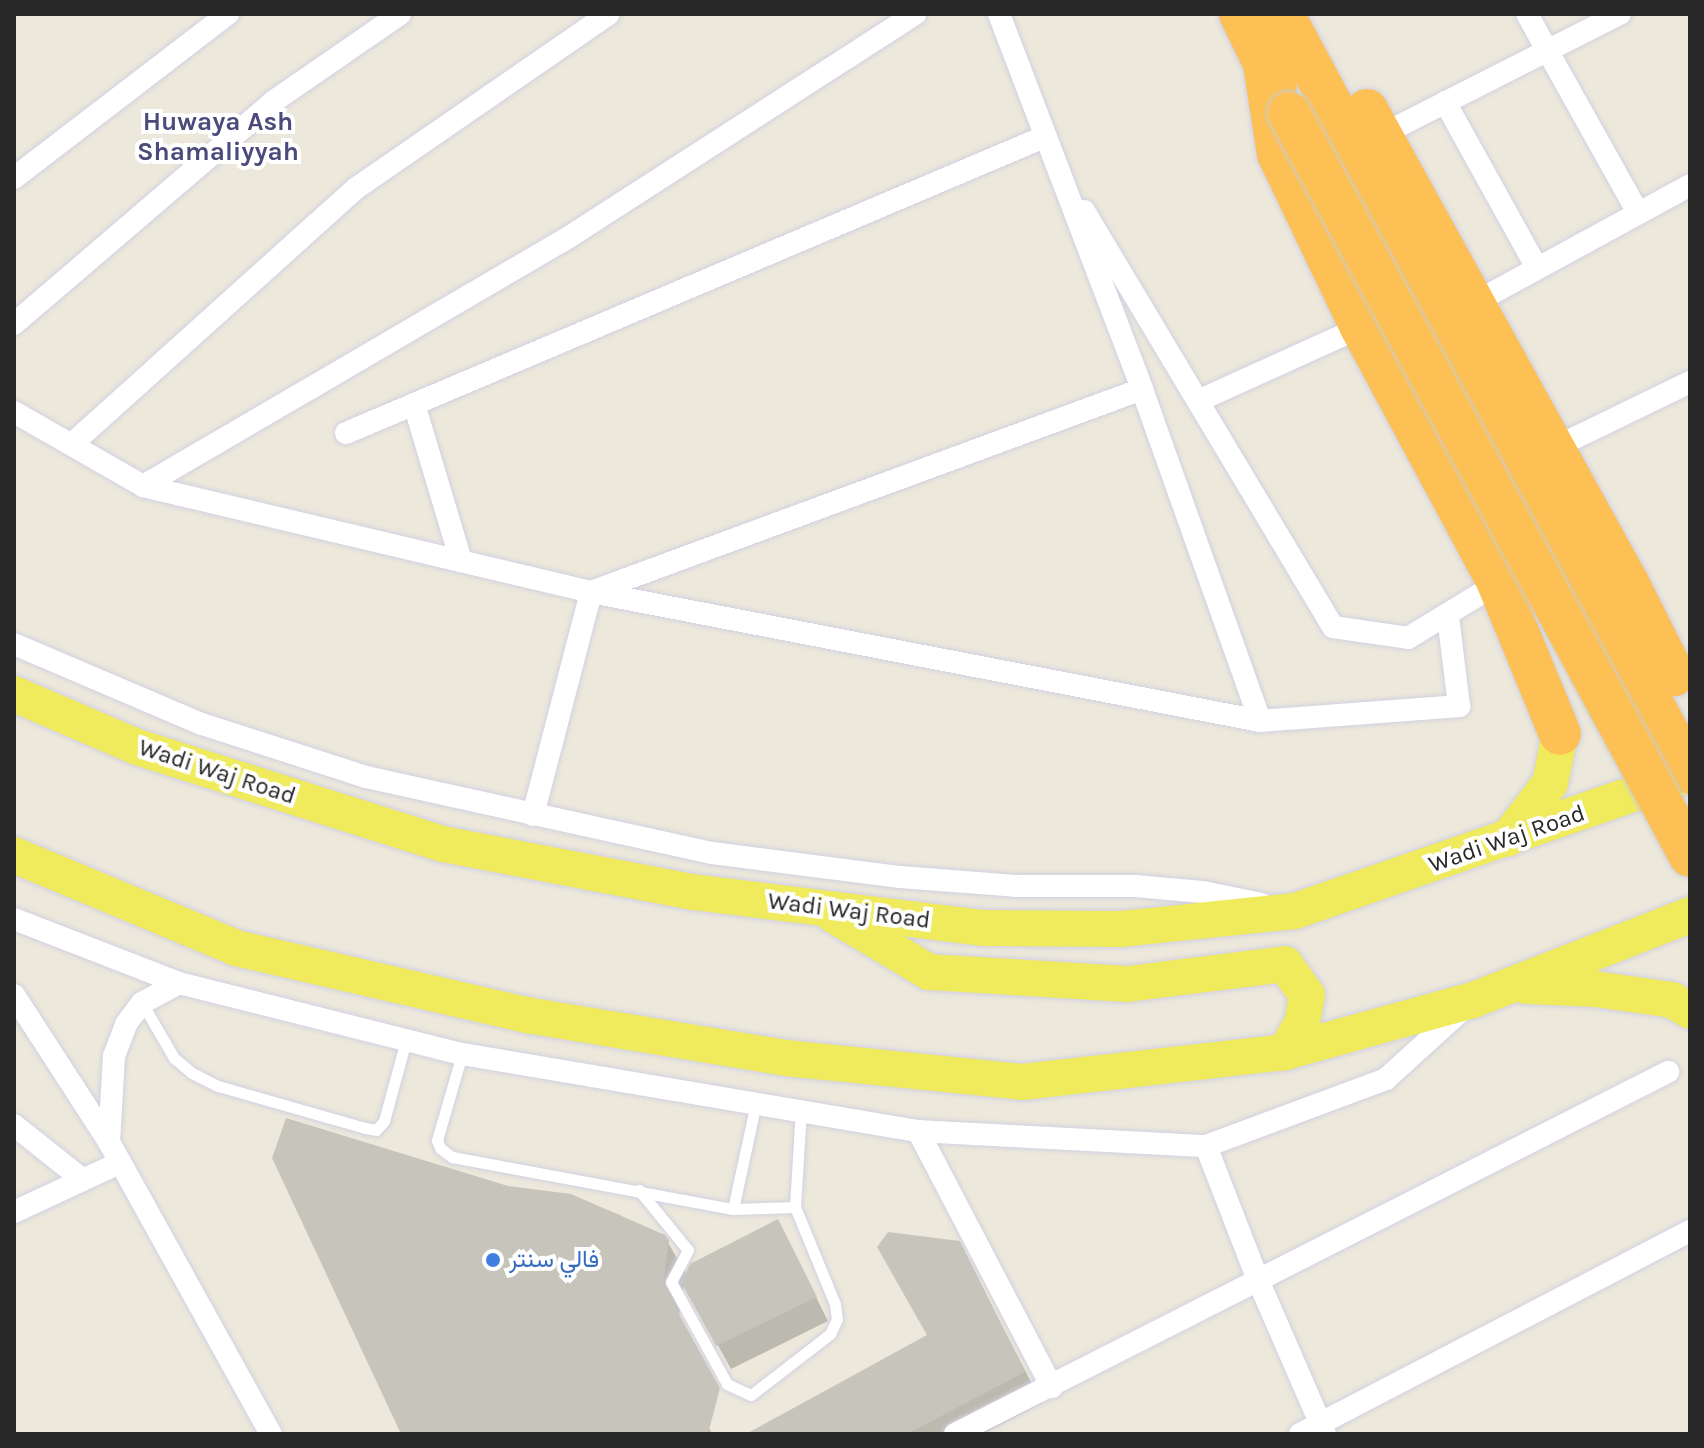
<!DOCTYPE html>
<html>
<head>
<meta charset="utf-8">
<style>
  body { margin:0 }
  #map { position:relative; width:1704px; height:1448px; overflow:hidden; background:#ece8db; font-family:Karla,Vazirmatn,sans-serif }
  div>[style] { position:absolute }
  .shadow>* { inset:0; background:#0003 }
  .building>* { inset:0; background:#c7c4bb }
  .roads { filter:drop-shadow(0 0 2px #d1d0e2) drop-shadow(0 0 2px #d1d0e2) }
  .lane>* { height:11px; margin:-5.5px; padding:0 5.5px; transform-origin:5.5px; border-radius:5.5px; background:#fff }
  .street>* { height:22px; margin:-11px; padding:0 11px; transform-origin:11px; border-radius:11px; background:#fff }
  .primary>* { height:36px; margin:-18px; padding:0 18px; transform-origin:18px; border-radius:18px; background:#f0eb5c }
  .highway>* { height:42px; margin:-21px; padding:0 21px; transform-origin:21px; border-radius:21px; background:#fdc054 }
  .bridges { filter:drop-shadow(0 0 2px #ccc) drop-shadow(0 0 2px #ccc) }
  .highway-bridge>* { height:42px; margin:-21px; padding:0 21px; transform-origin:21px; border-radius:21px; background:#fdc054 }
  .dots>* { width:22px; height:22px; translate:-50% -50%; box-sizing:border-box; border:4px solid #fff; border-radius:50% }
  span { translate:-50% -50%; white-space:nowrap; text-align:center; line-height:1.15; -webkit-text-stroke:8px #fff; paint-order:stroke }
  .street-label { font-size:24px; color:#292929 }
  .shop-label { font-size:24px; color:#366cbe }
  .left { translate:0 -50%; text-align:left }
  .neighbourhood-label { font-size:26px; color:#4b4a7a; font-weight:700 }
  .frame { position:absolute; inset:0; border:16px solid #292929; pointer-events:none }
</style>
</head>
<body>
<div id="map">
  <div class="shadow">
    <div style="clip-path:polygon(508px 1188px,570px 1196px,620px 1215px,633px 1225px,667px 1241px,687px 1275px,778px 1221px,828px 1321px,731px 1369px,684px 1284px,679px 1316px,689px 1387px,712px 1434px,404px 1434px)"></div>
    <div style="clip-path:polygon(959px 1243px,1042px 1403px,983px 1434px,761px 1434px,929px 1336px)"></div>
  </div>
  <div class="building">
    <div style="clip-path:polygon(286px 1118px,508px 1186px,571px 1194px,665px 1235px,669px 1240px,663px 1285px,720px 1388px,708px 1434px,401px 1434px,272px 1158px)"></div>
    <div style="clip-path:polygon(778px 1219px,817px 1297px,716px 1346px,681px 1282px,690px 1264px)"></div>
    <div style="clip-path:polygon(888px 1232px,960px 1241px,1025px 1372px,907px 1434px,746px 1434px,927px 1335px,877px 1247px)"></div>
  </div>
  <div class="roads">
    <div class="lane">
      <div style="left:142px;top:1003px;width:64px;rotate:59.8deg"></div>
      <div style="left:174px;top:1058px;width:23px;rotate:40deg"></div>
      <div style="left:192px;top:1073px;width:29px;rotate:27deg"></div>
      <div style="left:218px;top:1086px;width:153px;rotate:15.9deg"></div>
      <div style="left:365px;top:1128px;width:11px;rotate:10deg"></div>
      <div style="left:376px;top:1130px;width:12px;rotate:-48deg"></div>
      <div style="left:384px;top:1121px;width:84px;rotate:-74.8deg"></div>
      <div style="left:462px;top:1054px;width:90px;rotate:106.2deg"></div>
      <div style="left:437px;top:1140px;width:9px;rotate:69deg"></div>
      <div style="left:440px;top:1148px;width:15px;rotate:37deg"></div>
      <div style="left:452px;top:1157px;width:286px;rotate:10.5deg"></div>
      <div style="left:733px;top:1209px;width:62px;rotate:-1.8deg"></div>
      <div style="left:795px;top:1207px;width:97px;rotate:-86.5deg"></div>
      <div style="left:639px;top:1190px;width:77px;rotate:50.8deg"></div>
      <div style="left:688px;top:1250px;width:36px;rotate:118deg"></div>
      <div style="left:671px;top:1282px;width:116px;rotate:61.2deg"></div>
      <div style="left:727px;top:1384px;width:26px;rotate:25deg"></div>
      <div style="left:751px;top:1395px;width:100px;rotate:-37.7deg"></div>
      <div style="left:830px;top:1334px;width:17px;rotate:-65deg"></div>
      <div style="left:837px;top:1319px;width:15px;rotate:-98deg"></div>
      <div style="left:835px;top:1304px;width:105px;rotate:-112.4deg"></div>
      <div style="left:733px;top:1209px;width:108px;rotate:-77.8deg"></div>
    </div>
    <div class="street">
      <div style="left:999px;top:14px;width:401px;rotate:69.1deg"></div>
      <div style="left:1142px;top:389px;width:352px;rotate:70.4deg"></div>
      <div style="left:1527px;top:14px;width:228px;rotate:60.8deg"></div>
      <div style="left:1445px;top:102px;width:190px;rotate:61deg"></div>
      <div style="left:1381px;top:135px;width:268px;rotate:-26.9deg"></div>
      <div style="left:14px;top:178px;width:270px;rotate:-37.5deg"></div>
      <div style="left:1084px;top:211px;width:485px;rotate:59.1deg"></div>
      <div style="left:1333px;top:627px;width:76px;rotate:8.3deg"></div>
      <div style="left:1408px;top:638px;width:105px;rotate:-31.4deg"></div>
      <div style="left:1474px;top:303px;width:246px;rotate:-28.6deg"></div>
      <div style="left:14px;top:324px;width:343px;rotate:-40.6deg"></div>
      <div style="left:274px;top:101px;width:153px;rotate:-34.6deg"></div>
      <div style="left:1198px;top:401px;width:179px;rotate:-24.4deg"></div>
      <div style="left:414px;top:404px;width:164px;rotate:73.3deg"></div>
      <div style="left:14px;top:412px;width:149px;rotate:29.8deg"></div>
      <div style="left:143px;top:486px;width:460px;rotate:13.3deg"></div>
      <div style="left:591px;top:592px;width:681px;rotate:10.91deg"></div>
      <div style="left:1260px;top:721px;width:200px;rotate:-4.3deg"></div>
      <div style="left:1459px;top:706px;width:91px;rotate:-97deg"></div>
      <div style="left:346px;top:433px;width:758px;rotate:-22.98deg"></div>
      <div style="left:72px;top:444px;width:381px;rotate:-42deg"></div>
      <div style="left:355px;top:189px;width:308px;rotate:-34.6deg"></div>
      <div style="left:1554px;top:448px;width:151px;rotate:-25.9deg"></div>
      <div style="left:143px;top:486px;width:493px;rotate:-30.3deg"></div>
      <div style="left:569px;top:237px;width:412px;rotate:-32.8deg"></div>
      <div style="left:14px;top:644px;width:204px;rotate:23.1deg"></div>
      <div style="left:202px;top:724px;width:172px;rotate:17.9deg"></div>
      <div style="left:366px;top:777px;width:354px;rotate:12.4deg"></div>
      <div style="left:712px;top:853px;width:190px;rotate:7.3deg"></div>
      <div style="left:900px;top:877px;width:116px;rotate:4.4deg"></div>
      <div style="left:1016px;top:886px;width:119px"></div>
      <div style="left:1135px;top:886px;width:68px;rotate:5deg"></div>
      <div style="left:1203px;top:892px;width:60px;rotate:11.5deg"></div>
      <div style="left:533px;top:815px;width:230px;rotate:-75.4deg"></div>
      <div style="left:591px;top:592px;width:587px;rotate:-20.22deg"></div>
      <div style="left:14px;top:919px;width:177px;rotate:21.2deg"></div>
      <div style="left:179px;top:983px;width:292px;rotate:14.1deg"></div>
      <div style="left:462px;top:1054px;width:462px;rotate:9.6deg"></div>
      <div style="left:918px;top:1131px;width:288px;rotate:3deg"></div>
      <div style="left:1206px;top:1146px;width:192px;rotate:-20.4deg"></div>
      <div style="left:1386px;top:1079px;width:107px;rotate:-42.3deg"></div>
      <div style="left:14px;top:995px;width:175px;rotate:57.1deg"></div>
      <div style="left:109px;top:1142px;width:334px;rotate:61deg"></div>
      <div style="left:14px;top:1125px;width:88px;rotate:38.6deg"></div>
      <div style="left:918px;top:1131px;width:289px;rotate:62.4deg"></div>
      <div style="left:109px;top:1142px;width:86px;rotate:-86.7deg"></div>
      <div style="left:114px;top:1056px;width:34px;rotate:-69deg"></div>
      <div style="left:126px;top:1024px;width:26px;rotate:-53deg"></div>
      <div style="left:142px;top:1003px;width:42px;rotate:-28.4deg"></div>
      <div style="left:1206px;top:1146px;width:144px;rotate:68.8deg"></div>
      <div style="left:1258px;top:1280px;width:168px;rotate:66.5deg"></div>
      <div style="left:14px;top:1212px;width:116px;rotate:-25deg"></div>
      <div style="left:955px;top:1434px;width:800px;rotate:-26.92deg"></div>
      <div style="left:1300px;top:1434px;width:440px;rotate:-27.5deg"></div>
    </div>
    <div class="primary">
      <div style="left:14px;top:694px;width:134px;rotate:23.3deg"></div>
      <div style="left:137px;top:747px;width:321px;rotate:17.6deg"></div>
      <div style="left:443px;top:844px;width:255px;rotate:10.9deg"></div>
      <div style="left:693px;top:892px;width:291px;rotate:7.1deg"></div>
      <div style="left:982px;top:928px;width:139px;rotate:0.4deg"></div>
      <div style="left:1121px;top:929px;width:175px;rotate:-5.9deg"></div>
      <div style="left:1295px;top:911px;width:404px;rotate:-19.1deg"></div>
      <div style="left:1507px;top:839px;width:71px;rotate:-52.5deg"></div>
      <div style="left:1550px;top:783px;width:50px;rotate:-78.5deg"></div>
      <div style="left:14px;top:855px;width:241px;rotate:22.7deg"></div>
      <div style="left:236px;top:948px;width:298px;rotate:13deg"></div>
      <div style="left:526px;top:1015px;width:264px;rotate:9.4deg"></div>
      <div style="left:786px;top:1058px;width:237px;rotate:5.8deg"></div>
      <div style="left:1022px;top:1082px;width:265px;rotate:-6.5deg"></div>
      <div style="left:1285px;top:1052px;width:195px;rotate:-15.5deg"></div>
      <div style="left:1473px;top:1000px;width:233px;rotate:-21.4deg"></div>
      <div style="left:832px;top:914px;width:113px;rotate:30.9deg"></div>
      <div style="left:929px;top:972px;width:198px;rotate:3.5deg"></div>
      <div style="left:1127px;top:984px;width:159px;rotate:-7.2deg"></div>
      <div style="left:1285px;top:964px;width:38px;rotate:55deg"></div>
      <div style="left:1307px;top:995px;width:28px;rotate:100deg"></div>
      <div style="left:1302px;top:1023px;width:34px;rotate:120deg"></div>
      <div style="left:1526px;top:986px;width:69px;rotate:2.5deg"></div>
      <div style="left:1595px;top:989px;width:78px;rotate:8.1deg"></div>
      <div style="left:1672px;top:1000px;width:21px;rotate:31deg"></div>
    </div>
    <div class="highway">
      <div style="left:1240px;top:14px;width:82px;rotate:64.1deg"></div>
      <div style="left:1283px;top:14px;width:861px;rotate:61.8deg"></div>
      <div style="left:1264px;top:64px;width:91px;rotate:81.2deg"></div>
      <div style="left:1278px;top:154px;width:192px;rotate:64.4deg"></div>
      <div style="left:1361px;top:327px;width:290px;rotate:61.8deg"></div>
      <div style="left:1498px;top:583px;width:163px;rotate:67.7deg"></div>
      <div style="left:1367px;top:110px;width:540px;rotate:61.11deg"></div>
      <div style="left:1628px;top:583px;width:103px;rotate:63.4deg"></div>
    </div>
  </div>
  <div class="bridges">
    <div class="highway-bridge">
      <div style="left:1289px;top:113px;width:844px;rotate:61.64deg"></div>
    </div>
  </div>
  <div class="dots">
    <div style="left:493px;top:1260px;background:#3f7fe0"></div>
  </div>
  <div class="street-label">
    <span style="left:217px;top:772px;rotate:18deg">Wadi Waj Road</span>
    <span style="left:1507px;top:839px;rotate:-19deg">Wadi Waj Road</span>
    <span style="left:849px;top:911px;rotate:7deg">Wadi Waj Road</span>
  </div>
  <div class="shop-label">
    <span class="left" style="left:509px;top:1260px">فالي سنتر</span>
  </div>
  <div class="neighbourhood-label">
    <span style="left:218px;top:137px">Huwaya Ash<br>Shamaliyyah</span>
  </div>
  <div class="frame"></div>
</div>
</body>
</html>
